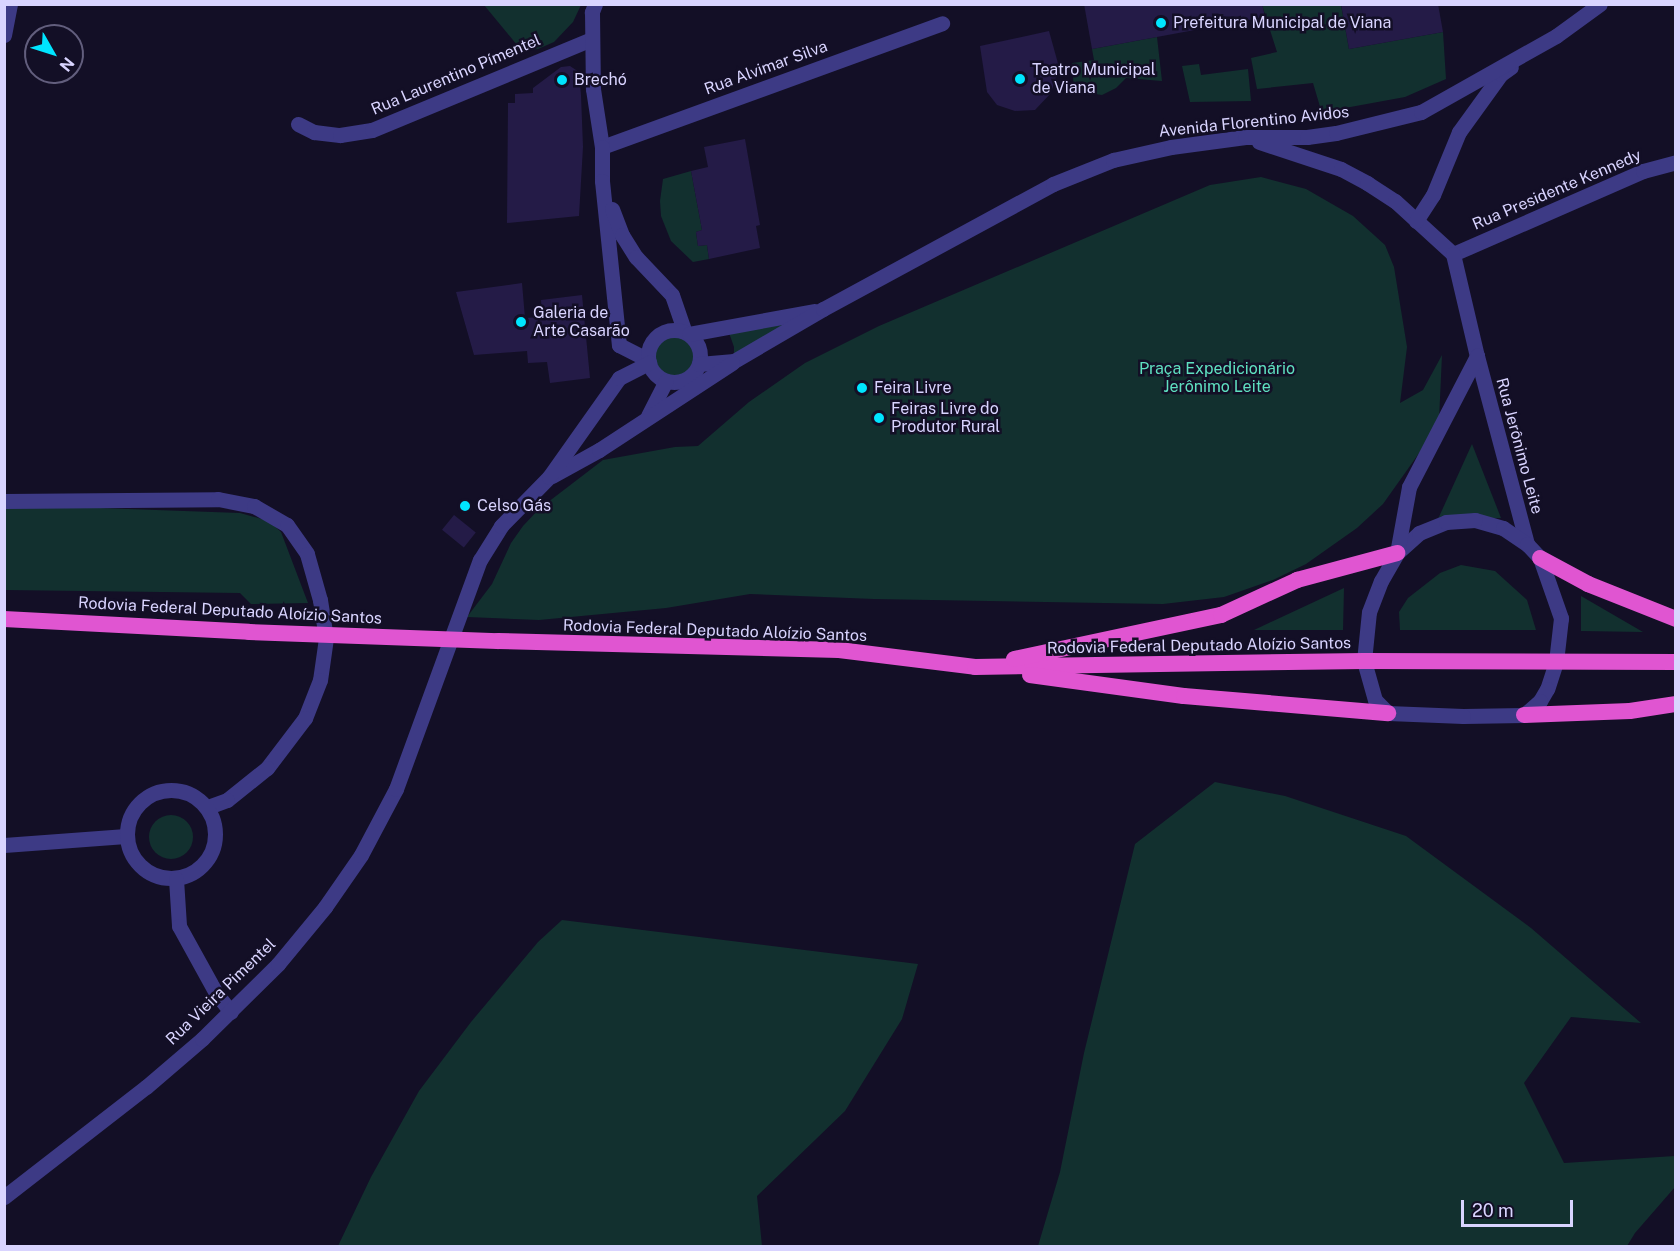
<!DOCTYPE html>
<html>
<head>
<meta charset="utf-8">
<style>
  body { margin:0 }
  #map { position:relative; width:1680px; height:1251px; overflow:hidden; background:#130f26; font-family:"Public Sans",sans-serif }
  div>[style] { position:absolute }
  .green>* { inset:0; background:#12302f }
  .round { border-radius:50% }
  .building>* { inset:0; background:#241b47; transform-origin:0 0 }
  .minor>* { height:15px; margin:-7.5px; padding:0 7.5px; transform-origin:7.5px; border-radius:7.5px; background:#3d3a85 }
  .tertiary>* { height:15px; margin:-7.5px; padding:0 7.5px; transform-origin:7.5px; border-radius:7.5px; background:#3d3a85 }
  .tertiary>.ring { margin:-7.5px; padding:0; box-sizing:content-box; background:none; border:15px solid #3d3a85; border-radius:50% }
  .trunk>* { height:16px; margin:-8px; padding:0 8px; transform-origin:8px; border-radius:8px; background:#e055d1 }
  .trunk-bridge>* { height:16px; margin:-8px; padding:0 8px; transform-origin:8px; border-radius:8px; background:#e055d1 }
  .dots>* { width:16px; height:16px; translate:-50% -50%; box-sizing:border-box; border:3px solid #130f26; border-radius:50% }
  span { translate:-50% -50%; white-space:nowrap; text-align:center; line-height:1.15; -webkit-text-stroke:5px #130f26; paint-order:stroke }
  .poi-label { font-size:16px; color:#d9d4ff }
  .left { translate:0 -50%; text-align:left }
  .street-label { font-size:16px; color:#d9d4ff }
  .park-label { font-size:16px; color:#5fe0c0 }
  .frame { position:absolute; inset:0; border:6px solid #d9d4ff; pointer-events:none }
  .north { position:absolute; left:24px; top:24px; width:60px; height:60px; box-sizing:border-box; background:#130f26; border:2px solid #625e7d; border-radius:50%; rotate:129deg; font-size:16px; font-weight:700; line-height:24px; text-align:center; color:#d9d4ff }
  .north::after { content:''; display:block; margin:auto; width:21px; height:27px; background:#00e5ff; clip-path:polygon(50% 0,100% 100%,50% 72%,0 100%) }
  .scale { position:absolute; left:1461px; top:1200px; width:112px; height:27px; box-sizing:border-box; border:3px solid #d9d4ff; border-top:0; padding-left:8px; font-size:18px; line-height:21px; white-space:nowrap; color:#d9d4ff; -webkit-text-stroke:4px #130f26; paint-order:stroke }
</style>
</head>
<body>
<div id="map">
  <div class="green">
    <div style="clip-path:polygon(484px 5px,581px 5px,573px 22px,554px 42px,538px 49px,522px 51px)"></div>
    <div style="clip-path:polygon(1262px 5px,1341px 5px,1349px 49px,1443px 32px,1446px 79px,1405px 97px,1334px 110px,1321px 110px,1313px 83px,1257px 89px,1251px 58px,1277px 52px)"></div>
    <div style="clip-path:polygon(1157px 37px,1162px 81px,1126px 78px,1116px 88px,1102px 95px,1074px 91px,1072px 63px,1094px 60px,1092px 49px)"></div>
    <div style="clip-path:polygon(1199px 64px,1201px 75px,1248px 69px,1251px 101px,1190px 102px,1182px 66px)"></div>
    <div style="clip-path:polygon(691px 171px,702px 230px,696px 232px,698px 246px,707px 245px,709px 259px,693px 262px,671px 241px,661px 216px,660px 201px,663px 179px)"></div>
    <div style="clip-path:polygon(1261px 177px,1306px 189px,1353px 216px,1385px 245px,1394px 267px,1407px 347px,1400px 403px,1423px 390px,1442px 355px,1439px 420px,1422px 449px,1383px 504px,1357px 528px,1306px 564px,1273px 580px,1224px 597px,1163px 604px,874px 599px,750px 594px,666px 608px,539px 620px,467px 617px,492px 584px,511px 543px,523px 526px,539px 509px,603px 460px,675px 447px,698px 446px,749px 402px,805px 363px,879px 326px,1210px 185px)"></div>
    <div style="clip-path:polygon(814px 310px,734px 361px,734px 347px,727px 327px)"></div>
    <div class="round" style="left:648px;top:330px;width:52px;height:52px"></div>
    <div style="clip-path:polygon(1472px 444px,1501px 518px,1438px 519px)"></div>
    <div style="clip-path:polygon(72px 507px,240px 513px,269px 521px,281px 532px,308px 603px,251px 604px,240px 593px,5px 590px,5px 508px)"></div>
    <div style="clip-path:polygon(1461px 565px,1495px 571px,1527px 600px,1536px 630px,1400px 630px,1399px 612px,1408px 598px,1440px 573px)"></div>
    <div style="clip-path:polygon(1344px 588px,1343px 630px,1254px 630px)"></div>
    <div style="clip-path:polygon(1581px 596px,1643px 632px,1581px 631px)"></div>
    <div style="clip-path:polygon(1215px 782px,1285px 796px,1406px 836px,1531px 928px,1641px 1023px,1571px 1017px,1524px 1083px,1564px 1163px,1675px 1156px,1675px 1187px,1635px 1233px,1627px 1246px,1038px 1246px,1060px 1172px,1084px 1053px,1135px 844px)"></div>
    <div class="round" style="left:149px;top:815px;width:44px;height:44px"></div>
    <div style="clip-path:polygon(562px 920px,918px 964px,902px 1019px,845px 1111px,757px 1196px,762px 1246px,338px 1246px,371px 1177px,419px 1091px,471px 1022px,538px 942px)"></div>
  </div>
  <div class="building">
    <div style="clip-path:polygon(1084px 4px,1262px 4px,1265px 17px,1092px 49px)"></div>
    <div style="clip-path:polygon(1341px 4px,1438px 4px,1443px 32px,1349px 49px)"></div>
    <div style="clip-path:polygon(1049px 31px,1059px 67px,1051px 93px,1035px 110px,1015px 111px,997px 105px,987px 92px,980px 46px)"></div>
    <div style="clip-path:polygon(570px 66px,579px 72px,581px 95px,583px 147px,579px 216px,507px 223px,508px 103px,515px 103px,515px 94px,533px 93px,533px 88px,561px 67px)"></div>
    <div style="clip-path:polygon(745px 139px,760px 225px,756px 226px,760px 248px,709px 259px,707px 245px,698px 246px,696px 232px,702px 230px,691px 171px,708px 167px,704px 147px)"></div>
    <div style="clip-path:polygon(522px 283px,525px 318px,542px 317px,541px 300px,582px 295px,590px 378px,550px 383px,547px 362px,528px 363px,527px 351px,474px 355px,456px 292px)"></div>
    <div style="left:454px;top:515px;width:28px;height:19px;rotate:39deg"></div>
  </div>
  <div class="minor">
    <div style="left:298px;top:124px;width:18px;rotate:27deg"></div>
    <div style="left:314px;top:132px;width:26px;rotate:7deg"></div>
    <div style="left:340px;top:135px;width:32px;rotate:-9deg"></div>
    <div style="left:372px;top:130px;width:238px;rotate:-22.5deg"></div>
    <div style="left:602px;top:147px;width:362px;rotate:-20deg"></div>
    <div style="left:1453px;top:254px;width:207px;rotate:-23.6deg"></div>
    <div style="left:1643px;top:171px;width:34px;rotate:-15deg"></div>
    <div style="left:4px;top:845px;width:122px;rotate:-4.2deg"></div>
  </div>
  <div class="tertiary">
    <div style="left:595px;top:4px;width:9px;rotate:111deg"></div>
    <div style="left:592px;top:12px;width:77px;rotate:89.3deg"></div>
    <div style="left:593px;top:89px;width:59px;rotate:81.2deg"></div>
    <div style="left:602px;top:147px;width:34px;rotate:90deg"></div>
    <div style="left:602px;top:181px;width:165px;rotate:84.1deg"></div>
    <div style="left:619px;top:345px;width:33px;rotate:27deg"></div>
    <div style="left:4px;top:35px;width:32px;rotate:-79deg"></div>
    <div style="left:1259px;top:142px;width:86px;rotate:18.2deg"></div>
    <div style="left:1341px;top:169px;width:30px;rotate:28deg"></div>
    <div style="left:1367px;top:183px;width:33px;rotate:33deg"></div>
    <div style="left:1395px;top:201px;width:79px;rotate:42.4deg"></div>
    <div style="left:1453px;top:254px;width:105px;rotate:76.8deg"></div>
    <div style="left:1477px;top:356px;width:195px;rotate:75.1deg"></div>
    <div style="left:612px;top:209px;width:28px;rotate:69deg"></div>
    <div style="left:622px;top:235px;width:26px;rotate:58deg"></div>
    <div style="left:636px;top:257px;width:52px;rotate:46.5deg"></div>
    <div style="left:672px;top:295px;width:39px;rotate:71deg"></div>
    <div style="left:1416px;top:221px;width:31px;rotate:-57deg"></div>
    <div style="left:1433px;top:195px;width:68px;rotate:-67.6deg"></div>
    <div style="left:1459px;top:132px;width:72px;rotate:-54.1deg"></div>
    <div style="left:1501px;top:74px;width:12px;rotate:-35deg"></div>
    <div class="ring" style="left:648px;top:330px;width:37px;height:37px"></div>
    <div style="left:689px;top:334px;width:127px;rotate:-10.4deg"></div>
    <div style="left:699px;top:364px;width:35px;rotate:-5deg"></div>
    <div style="left:734px;top:361px;width:103px;rotate:-30.3deg"></div>
    <div style="left:823px;top:309px;width:262px;rotate:-28.5deg"></div>
    <div style="left:1053px;top:184px;width:65px;rotate:-21.8deg"></div>
    <div style="left:1113px;top:160px;width:59px;rotate:-12.6deg"></div>
    <div style="left:1171px;top:147px;width:75px;rotate:-7.7deg"></div>
    <div style="left:1245px;top:137px;width:62px"></div>
    <div style="left:1307px;top:137px;width:29px;rotate:-8deg"></div>
    <div style="left:1336px;top:133px;width:88px;rotate:-13.9deg"></div>
    <div style="left:1421px;top:112px;width:155px;rotate:-29.4deg"></div>
    <div style="left:1556px;top:36px;width:54px;rotate:-36deg"></div>
    <div style="left:648px;top:416px;width:39px;rotate:-63deg"></div>
    <div style="left:552px;top:476px;width:54px;rotate:-29deg"></div>
    <div style="left:599px;top:450px;width:159px;rotate:-33.2deg"></div>
    <div style="left:4px;top:501px;width:214px;rotate:-0.5deg"></div>
    <div style="left:218px;top:499px;width:37px;rotate:11deg"></div>
    <div style="left:254px;top:506px;width:38px;rotate:30deg"></div>
    <div style="left:287px;top:525px;width:35px;rotate:55deg"></div>
    <div style="left:307px;top:554px;width:48px;rotate:74.2deg"></div>
    <div style="left:320px;top:600px;width:38px;rotate:81deg"></div>
    <div style="left:326px;top:638px;width:42px;rotate:98.1deg"></div>
    <div style="left:320px;top:680px;width:41px;rotate:111.5deg"></div>
    <div style="left:305px;top:718px;width:63px;rotate:127.2deg"></div>
    <div style="left:267px;top:768px;width:51px;rotate:141.3deg"></div>
    <div style="left:227px;top:800px;width:20px;rotate:160deg"></div>
    <div style="left:1475px;top:520px;width:29px;rotate:16deg"></div>
    <div style="left:1503px;top:528px;width:29px;rotate:34deg"></div>
    <div style="left:1527px;top:544px;width:19px;rotate:47deg"></div>
    <div style="left:1540px;top:558px;width:64px;rotate:70.7deg"></div>
    <div style="left:1561px;top:618px;width:44px;rotate:96.5deg"></div>
    <div style="left:1556px;top:662px;width:28px;rotate:108deg"></div>
    <div style="left:1547px;top:689px;width:14px;rotate:120deg"></div>
    <div style="left:1540px;top:701px;width:21px;rotate:139deg"></div>
    <div style="left:1524px;top:715px;width:61px;rotate:179.1deg"></div>
    <div style="left:1463px;top:716px;width:75px;rotate:-177.7deg"></div>
    <div style="left:1388px;top:713px;width:18px;rotate:-135deg"></div>
    <div style="left:1375px;top:700px;width:41px;rotate:-105.8deg"></div>
    <div style="left:1364px;top:661px;width:49px;rotate:-84.2deg"></div>
    <div style="left:1369px;top:612px;width:33px;rotate:-69deg"></div>
    <div style="left:1381px;top:581px;width:32px;rotate:-60deg"></div>
    <div style="left:1397px;top:553px;width:30px;rotate:-42deg"></div>
    <div style="left:1419px;top:533px;width:29px;rotate:-22deg"></div>
    <div style="left:1446px;top:522px;width:29px;rotate:-4deg"></div>
    <div style="left:1397px;top:553px;width:67px;rotate:-79.7deg"></div>
    <div style="left:1409px;top:487px;width:148px;rotate:-62.6deg"></div>
    <div class="ring" style="left:127px;top:790px;width:73px;height:73px"></div>
    <div style="left:176px;top:879px;width:47px;rotate:86.3deg"></div>
    <div style="left:179px;top:926px;width:77px;rotate:61.1deg"></div>
    <div style="left:216px;top:993px;width:24px;rotate:52deg"></div>
    <div style="left:4px;top:1197px;width:180px;rotate:-37.8deg"></div>
    <div style="left:146px;top:1087px;width:74px;rotate:-40.6deg"></div>
    <div style="left:202px;top:1039px;width:107px;rotate:-44.6deg"></div>
    <div style="left:278px;top:964px;width:74px;rotate:-50.5deg"></div>
    <div style="left:325px;top:907px;width:63px;rotate:-55.3deg"></div>
    <div style="left:361px;top:855px;width:75px;rotate:-62.1deg"></div>
    <div style="left:396px;top:789px;width:244px;rotate:-69.9deg"></div>
    <div style="left:480px;top:560px;width:40px;rotate:-58deg"></div>
    <div style="left:501px;top:526px;width:69px;rotate:-45.6deg"></div>
    <div style="left:549px;top:477px;width:121px;rotate:-54.7deg"></div>
    <div style="left:619px;top:378px;width:34px;rotate:-27deg"></div>
  </div>
  <div class="trunk">
    <div style="left:1540px;top:558px;width:55px;rotate:28.4deg"></div>
    <div style="left:1588px;top:584px;width:95px;rotate:21.7deg"></div>
    <div style="left:4px;top:619px;width:245px;rotate:3deg"></div>
    <div style="left:498px;top:641px;width:341px;rotate:1.5deg"></div>
    <div style="left:839px;top:650px;width:137px;rotate:7.1deg"></div>
    <div style="left:975px;top:667px;width:389px;rotate:-0.9deg"></div>
    <div style="left:1364px;top:661px;width:312px;rotate:0.2deg"></div>
    <div style="left:1014px;top:659px;width:212px;rotate:-12deg"></div>
    <div style="left:1221px;top:615px;width:84px;rotate:-24.7deg"></div>
    <div style="left:1297px;top:580px;width:104px;rotate:-15.1deg"></div>
    <div style="left:1030px;top:675px;width:155px;rotate:7.8deg"></div>
    <div style="left:1184px;top:696px;width:205px;rotate:4.8deg"></div>
    <div style="left:1524px;top:715px;width:106px;rotate:-2.2deg"></div>
    <div style="left:1630px;top:711px;width:47px;rotate:-8.7deg"></div>
  </div>
  <div class="trunk-bridge">
    <div style="left:249px;top:632px;width:249px;rotate:2.1deg"></div>
  </div>
  <div class="dots">
    <div style="left:1161px;top:23px;background:#00e5ff"></div>
    <div style="left:1020px;top:79px;background:#00e5ff"></div>
    <div style="left:562px;top:80px;background:#00e5ff"></div>
    <div style="left:521px;top:322px;background:#00e5ff"></div>
    <div style="left:862px;top:388px;background:#00e5ff"></div>
    <div style="left:879px;top:418px;background:#00e5ff"></div>
    <div style="left:465px;top:506px;background:#00e5ff"></div>
  </div>
  <div class="poi-label">
    <span class="left" style="left:1173px;top:23px">Prefeitura Municipal de Viana</span>
    <span class="left" style="left:1032px;top:79px">Teatro Municipal<br>de Viana</span>
    <span class="left" style="left:574px;top:80px">Brechó</span>
    <span class="left" style="left:533px;top:322px">Galeria de<br>Arte Casarão</span>
    <span class="left" style="left:874px;top:388px">Feira Livre</span>
    <span class="left" style="left:891px;top:418px">Feiras Livre do<br>Produtor Rural</span>
    <span class="left" style="left:477px;top:506px">Celso Gás</span>
  </div>
  <div class="street-label">
    <span style="left:766px;top:68px;rotate:-20deg">Rua Alvimar Silva</span>
    <span style="left:456px;top:75px;rotate:-23deg">Rua Laurentino Pímentel</span>
    <span style="left:1254px;top:122px;rotate:-6deg">Avenida Florentino Avidos</span>
    <span style="left:1557px;top:190px;rotate:-23deg">Rua Presidente Kennedy</span>
    <span style="left:1519px;top:446px;rotate:75deg">Rua Jerônimo Leite</span>
    <span style="left:230px;top:611px;rotate:3deg">Rodovia Federal Deputado Aloízio Santos</span>
    <span style="left:715px;top:631px;rotate:2deg">Rodovia Federal Deputado Aloízio Santos</span>
    <span style="left:1199px;top:646px;rotate:-1deg">Rodovia Federal Deputado Aloízio Santos</span>
    <span style="left:221px;top:992px;rotate:-44deg">Rua Vieira Pimentel</span>
  </div>
  <div class="park-label">
    <span style="left:1217px;top:378px">Praça Expedicionário<br>Jerônimo Leite</span>
  </div>
  <div class="frame"></div>
  <div class="north">N</div>
  <div class="scale">20 m</div>
</div>
</body>
</html>
